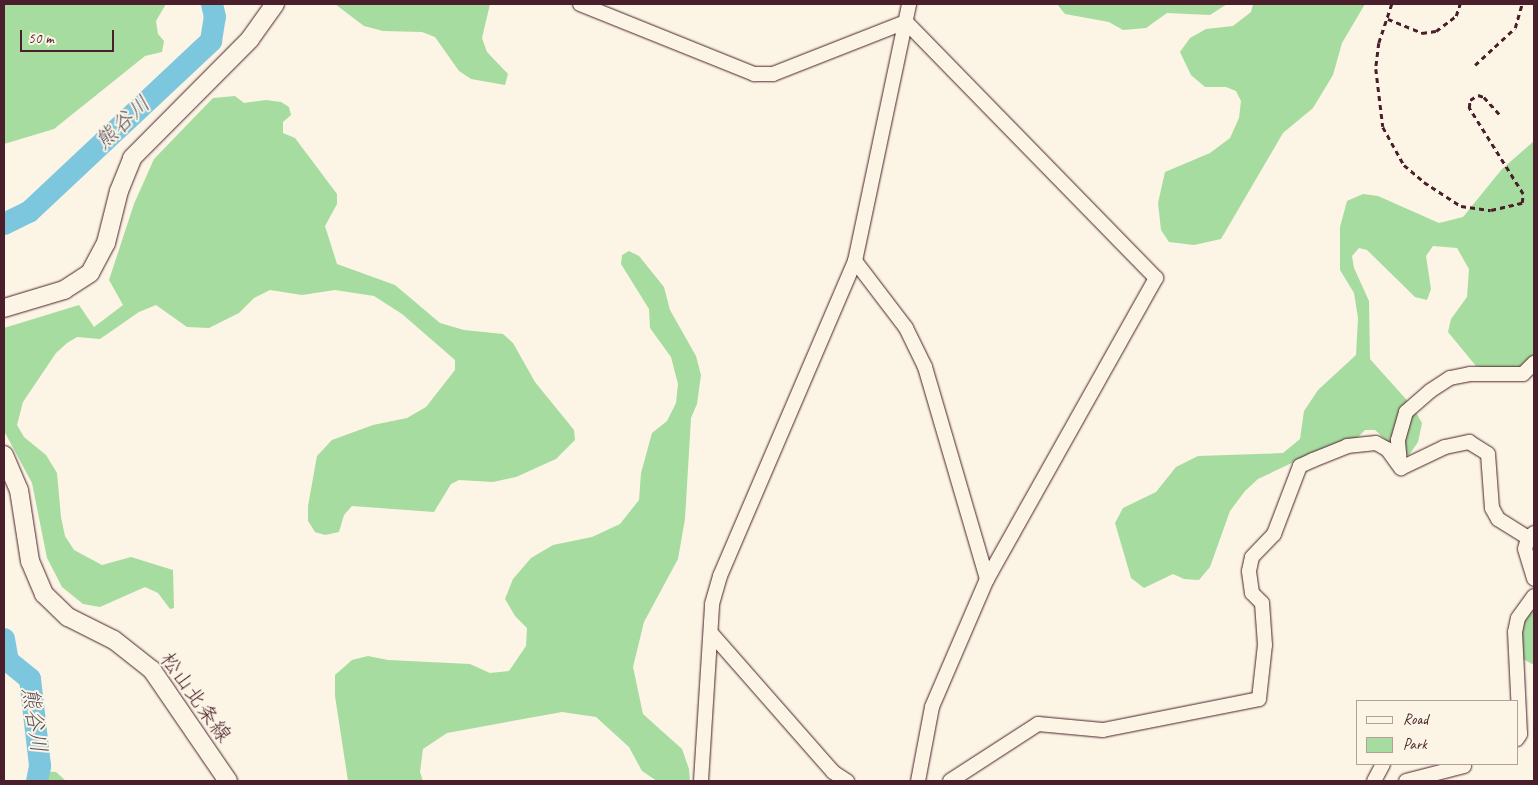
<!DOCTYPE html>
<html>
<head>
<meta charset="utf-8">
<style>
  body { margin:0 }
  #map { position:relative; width:1538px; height:785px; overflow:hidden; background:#fcf5e5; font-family:Caveat,"Klee One",sans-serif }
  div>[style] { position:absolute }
  .green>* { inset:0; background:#a6dc9f }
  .river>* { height:22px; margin:-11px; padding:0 11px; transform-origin:11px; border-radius:11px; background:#7dc7de }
  .path>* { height:2.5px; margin-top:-1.25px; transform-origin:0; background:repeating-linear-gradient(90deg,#4a1f2b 0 5px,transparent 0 9px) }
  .roads { filter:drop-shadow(0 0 1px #4a1f2b) drop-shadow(0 0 1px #4a1f2b) }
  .minor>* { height:14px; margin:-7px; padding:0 7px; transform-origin:7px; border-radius:7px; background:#fcf5e5 }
  .major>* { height:18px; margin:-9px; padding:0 9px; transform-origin:9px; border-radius:9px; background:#fcf5e5 }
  span { translate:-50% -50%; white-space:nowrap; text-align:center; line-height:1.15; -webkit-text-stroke:4px #fcf5e5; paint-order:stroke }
  .street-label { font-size:21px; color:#4a1f2b }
  .water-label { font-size:22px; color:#595161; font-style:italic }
  .frame { position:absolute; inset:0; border:5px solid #4a1f2b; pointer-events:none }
  .legend { position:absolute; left:1356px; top:700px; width:162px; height:65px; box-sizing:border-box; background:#fcf5e5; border:1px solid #b59f9b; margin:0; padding:6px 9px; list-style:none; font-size:15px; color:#4a1f2b }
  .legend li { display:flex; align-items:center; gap:10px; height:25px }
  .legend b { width:25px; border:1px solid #b59f9b }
  .scale { position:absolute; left:20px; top:30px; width:94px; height:22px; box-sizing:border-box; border:2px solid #4a1f2b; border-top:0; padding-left:6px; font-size:15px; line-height:18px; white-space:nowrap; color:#4a1f2b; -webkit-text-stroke:4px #fcf5e5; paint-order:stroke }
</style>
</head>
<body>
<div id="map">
  <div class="green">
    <div style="clip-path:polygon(4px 4px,166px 4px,156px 21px,158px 34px,164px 41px,162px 52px,145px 56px,54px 129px,4px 144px)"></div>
    <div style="clip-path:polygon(335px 4px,490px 4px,482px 38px,487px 52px,508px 74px,505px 85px,471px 79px,459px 71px,435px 37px,422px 32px,383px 31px,364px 26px)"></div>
    <div style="clip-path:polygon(1057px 4px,1227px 4px,1210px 15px,1167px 13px,1146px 28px,1123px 30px,1109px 22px,1065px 14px)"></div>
    <div style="clip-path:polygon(1253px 4px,1365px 4px,1342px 43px,1333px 75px,1313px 108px,1283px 133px,1221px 239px,1194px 245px,1169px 242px,1161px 230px,1158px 203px,1165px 172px,1210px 153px,1230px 138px,1239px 118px,1241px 101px,1236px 91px,1226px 87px,1205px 87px,1191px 75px,1180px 52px,1190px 38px,1206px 29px,1233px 26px,1251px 12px)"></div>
    <div style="clip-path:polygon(235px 96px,244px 103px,266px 100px,281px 102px,289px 107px,291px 115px,283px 122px,283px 133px,295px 138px,337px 194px,337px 204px,325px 226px,337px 264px,395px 285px,440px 323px,464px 330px,503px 334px,513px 343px,535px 382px,574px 430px,575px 440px,556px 459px,516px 477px,493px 482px,459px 480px,451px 484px,434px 512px,352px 506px,344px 515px,339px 532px,325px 535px,315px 532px,308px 521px,308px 506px,317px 456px,332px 440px,373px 425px,407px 418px,426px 407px,455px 370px,455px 360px,402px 314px,374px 296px,335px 290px,302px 295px,270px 290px,254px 298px,239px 313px,209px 328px,187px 327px,156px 305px,139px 312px,100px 339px,77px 337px,67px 343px,56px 353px,23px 402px,17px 425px,24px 437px,46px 455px,57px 473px,61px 517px,65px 536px,74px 550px,102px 565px,131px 557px,173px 570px,174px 608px,170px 609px,158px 593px,145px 587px,100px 607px,83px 604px,62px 587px,47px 558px,32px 483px,4px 431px,4px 328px,79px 305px,94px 327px,123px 305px,109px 280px,134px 204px,154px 159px,213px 98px)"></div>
    <div style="clip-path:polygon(1534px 141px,1534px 367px,1507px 373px,1476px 366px,1448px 332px,1451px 319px,1467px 297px,1469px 269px,1457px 248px,1433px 246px,1426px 256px,1431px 289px,1427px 300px,1415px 297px,1367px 250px,1359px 248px,1352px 256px,1354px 268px,1369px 301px,1370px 359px,1413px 407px,1422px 423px,1418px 442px,1409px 455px,1397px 450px,1375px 430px,1365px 430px,1357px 438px,1338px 442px,1313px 453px,1258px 479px,1245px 491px,1230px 511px,1210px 567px,1199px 580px,1184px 579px,1173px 574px,1144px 588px,1131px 578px,1115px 523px,1123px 508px,1156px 492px,1176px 467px,1198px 456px,1283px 453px,1300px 439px,1304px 411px,1318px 390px,1356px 355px,1358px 318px,1354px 293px,1340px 270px,1340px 227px,1347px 201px,1363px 194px,1378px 196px,1439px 223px,1463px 217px,1502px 169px)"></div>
    <div style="clip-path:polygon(629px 251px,639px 256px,664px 287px,670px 310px,696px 356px,701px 375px,697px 404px,691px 418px,685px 519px,678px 559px,644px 622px,633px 667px,643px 714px,682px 749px,689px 769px,690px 781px,657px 781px,642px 771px,629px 747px,596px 717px,562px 712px,447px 733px,423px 749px,420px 772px,423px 781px,348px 781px,335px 696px,335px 675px,352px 660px,368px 656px,388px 660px,470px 664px,490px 673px,509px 671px,526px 646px,527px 628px,515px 616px,505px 599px,513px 579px,531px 558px,553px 545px,592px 537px,620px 524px,639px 500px,641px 473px,652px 433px,667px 421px,676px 403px,678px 384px,671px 357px,650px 328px,649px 309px,621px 264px,622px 255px)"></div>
    <div style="clip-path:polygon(1534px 606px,1534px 665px,1523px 659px,1521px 634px,1526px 617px)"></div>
    <div style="clip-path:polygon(43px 771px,56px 772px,66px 781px,36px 781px)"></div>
  </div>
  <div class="river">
    <div style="left:4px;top:224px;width:28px;rotate:-26deg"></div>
    <div style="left:29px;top:212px;width:250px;rotate:-43.2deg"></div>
    <div style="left:211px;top:41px;width:24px;rotate:-81deg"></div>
    <div style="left:215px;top:17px;width:13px;rotate:-103deg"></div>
    <div style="left:4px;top:639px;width:22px;rotate:80deg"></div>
    <div style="left:8px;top:661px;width:28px;rotate:39deg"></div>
    <div style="left:30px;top:679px;width:88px;rotate:83.4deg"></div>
    <div style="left:40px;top:766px;width:15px;rotate:101deg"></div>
  </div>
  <div class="path">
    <div style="left:1392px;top:4px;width:41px;rotate:108.4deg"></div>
    <div style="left:1379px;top:43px;width:26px;rotate:97deg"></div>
    <div style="left:1376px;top:69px;width:58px;rotate:83.1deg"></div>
    <div style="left:1383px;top:127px;width:43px;rotate:61.1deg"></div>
    <div style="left:1404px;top:165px;width:26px;rotate:40deg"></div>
    <div style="left:1424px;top:182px;width:44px;rotate:33deg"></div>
    <div style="left:1461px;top:206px;width:30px;rotate:8deg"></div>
    <div style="left:1491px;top:210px;width:32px;rotate:-13deg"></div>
    <div style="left:1522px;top:203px;width:9px;rotate:-84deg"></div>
    <div style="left:1523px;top:194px;width:102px;rotate:-122.1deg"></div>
    <div style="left:1469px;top:108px;width:8px;rotate:-83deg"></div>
    <div style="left:1470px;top:100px;width:9px;rotate:-32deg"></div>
    <div style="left:1478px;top:95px;width:6px;rotate:18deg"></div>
    <div style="left:1484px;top:97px;width:24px;rotate:48deg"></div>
    <div style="left:1388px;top:19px;width:37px;rotate:22deg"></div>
    <div style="left:1422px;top:33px;width:14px;rotate:-8deg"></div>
    <div style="left:1436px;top:31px;width:25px;rotate:-37deg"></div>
    <div style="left:1456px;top:16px;width:13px;rotate:-72deg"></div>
    <div style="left:1475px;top:65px;width:54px;rotate:-42.8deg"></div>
    <div style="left:1515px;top:28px;width:25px;rotate:-74deg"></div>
  </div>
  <div class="roads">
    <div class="minor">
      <div style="left:580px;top:4px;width:188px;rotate:21.9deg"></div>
      <div style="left:754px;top:74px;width:19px"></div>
      <div style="left:773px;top:74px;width:143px;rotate:-21.4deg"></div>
      <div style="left:906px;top:22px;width:358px;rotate:45.7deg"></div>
      <div style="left:1156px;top:278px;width:345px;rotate:119.3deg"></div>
      <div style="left:987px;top:579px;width:139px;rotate:113.3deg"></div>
      <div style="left:932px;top:707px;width:75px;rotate:100.7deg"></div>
      <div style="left:855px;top:261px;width:84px;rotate:52.7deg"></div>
      <div style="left:906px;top:328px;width:43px;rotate:64deg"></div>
      <div style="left:925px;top:367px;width:221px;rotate:73.7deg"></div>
      <div style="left:1400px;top:464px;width:24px;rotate:-95deg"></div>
      <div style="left:1398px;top:440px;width:29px;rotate:-74deg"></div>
      <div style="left:1406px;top:412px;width:32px;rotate:-41deg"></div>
      <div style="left:1430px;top:391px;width:24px;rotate:-33deg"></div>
      <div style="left:1450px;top:378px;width:20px;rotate:-11deg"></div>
      <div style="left:1470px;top:374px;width:53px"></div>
      <div style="left:1523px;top:374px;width:16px;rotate:-45deg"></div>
      <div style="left:1534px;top:533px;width:8px;rotate:140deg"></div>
      <div style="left:1528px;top:538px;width:11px;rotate:105deg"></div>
      <div style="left:1525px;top:549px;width:31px;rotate:73deg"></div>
      <div style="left:711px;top:633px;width:185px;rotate:48.7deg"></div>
      <div style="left:833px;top:772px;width:17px;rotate:33deg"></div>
      <div style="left:1517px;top:739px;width:6px;rotate:-59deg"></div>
      <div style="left:1520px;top:734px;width:102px;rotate:-92.8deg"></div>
      <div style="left:1515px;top:632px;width:14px;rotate:-78deg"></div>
      <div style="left:1518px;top:618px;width:27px;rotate:-54deg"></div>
      <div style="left:701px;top:781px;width:177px;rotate:-86.4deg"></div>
      <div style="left:712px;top:604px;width:29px;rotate:-74deg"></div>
      <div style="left:720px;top:576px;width:343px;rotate:-66.8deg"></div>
      <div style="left:855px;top:261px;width:263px;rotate:-78.1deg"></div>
      <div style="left:950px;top:781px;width:105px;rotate:-32.9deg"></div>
      <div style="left:1038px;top:724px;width:65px;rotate:5.3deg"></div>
      <div style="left:1103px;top:730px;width:159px;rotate:-11.2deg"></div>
      <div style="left:1259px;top:699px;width:54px;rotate:-83.7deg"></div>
      <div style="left:1265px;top:645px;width:42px;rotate:-94.1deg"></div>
      <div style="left:1262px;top:603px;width:14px;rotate:-135deg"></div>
      <div style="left:1252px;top:593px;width:22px;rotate:-98deg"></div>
      <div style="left:1249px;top:571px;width:14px;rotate:-78deg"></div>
      <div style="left:1252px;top:557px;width:32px;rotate:-46deg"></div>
      <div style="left:1274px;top:534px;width:73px;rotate:-69.1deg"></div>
      <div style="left:1300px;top:466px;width:14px;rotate:-25deg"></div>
      <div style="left:1313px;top:460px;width:37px;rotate:-22deg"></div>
      <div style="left:1347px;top:446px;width:29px;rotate:-6deg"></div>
      <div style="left:1376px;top:443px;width:13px;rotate:29deg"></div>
      <div style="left:1387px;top:449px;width:24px;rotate:54deg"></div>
      <div style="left:1401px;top:468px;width:49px;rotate:-25.5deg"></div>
      <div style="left:1445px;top:447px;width:25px;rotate:-12deg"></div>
      <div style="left:1469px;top:442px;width:22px;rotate:32deg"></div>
      <div style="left:1488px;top:454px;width:54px;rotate:85.8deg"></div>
      <div style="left:1492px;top:508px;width:13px;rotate:61deg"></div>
      <div style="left:1498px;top:519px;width:36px;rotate:32deg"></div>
      <div style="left:1374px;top:781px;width:19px;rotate:-62deg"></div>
      <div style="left:1406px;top:781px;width:60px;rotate:-14.5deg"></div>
    </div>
    <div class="major">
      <div style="left:4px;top:308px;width:63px;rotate:-16.7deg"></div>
      <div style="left:64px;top:290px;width:31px;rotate:-33deg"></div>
      <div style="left:90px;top:273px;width:34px;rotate:-62deg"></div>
      <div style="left:106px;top:243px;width:54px;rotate:-76deg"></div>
      <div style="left:119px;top:191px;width:35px;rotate:-68deg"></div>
      <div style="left:132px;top:158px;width:168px;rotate:-45.2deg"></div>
      <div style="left:250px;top:39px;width:43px;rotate:-54.5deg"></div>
      <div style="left:4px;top:455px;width:38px;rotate:67deg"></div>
      <div style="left:19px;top:490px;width:72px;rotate:81.2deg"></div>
      <div style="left:30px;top:561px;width:36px;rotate:67deg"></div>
      <div style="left:44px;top:594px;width:33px;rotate:44deg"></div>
      <div style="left:68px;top:617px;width:51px;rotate:26.6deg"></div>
      <div style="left:114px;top:640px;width:48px;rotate:38.3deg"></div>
      <div style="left:152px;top:670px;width:135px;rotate:55.6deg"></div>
    </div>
  </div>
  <div class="street-label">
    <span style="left:196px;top:697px;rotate:54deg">松山北条線</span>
  </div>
  <div class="water-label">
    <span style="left:123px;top:123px;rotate:-43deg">熊谷川</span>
    <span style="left:34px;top:720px;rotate:82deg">熊谷川</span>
  </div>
  <div class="frame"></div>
  <ul class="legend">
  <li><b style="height:6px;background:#fcf5e5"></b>Road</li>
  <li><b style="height:14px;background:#a6dc9f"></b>Park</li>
  </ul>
  <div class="scale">50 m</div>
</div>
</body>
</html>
